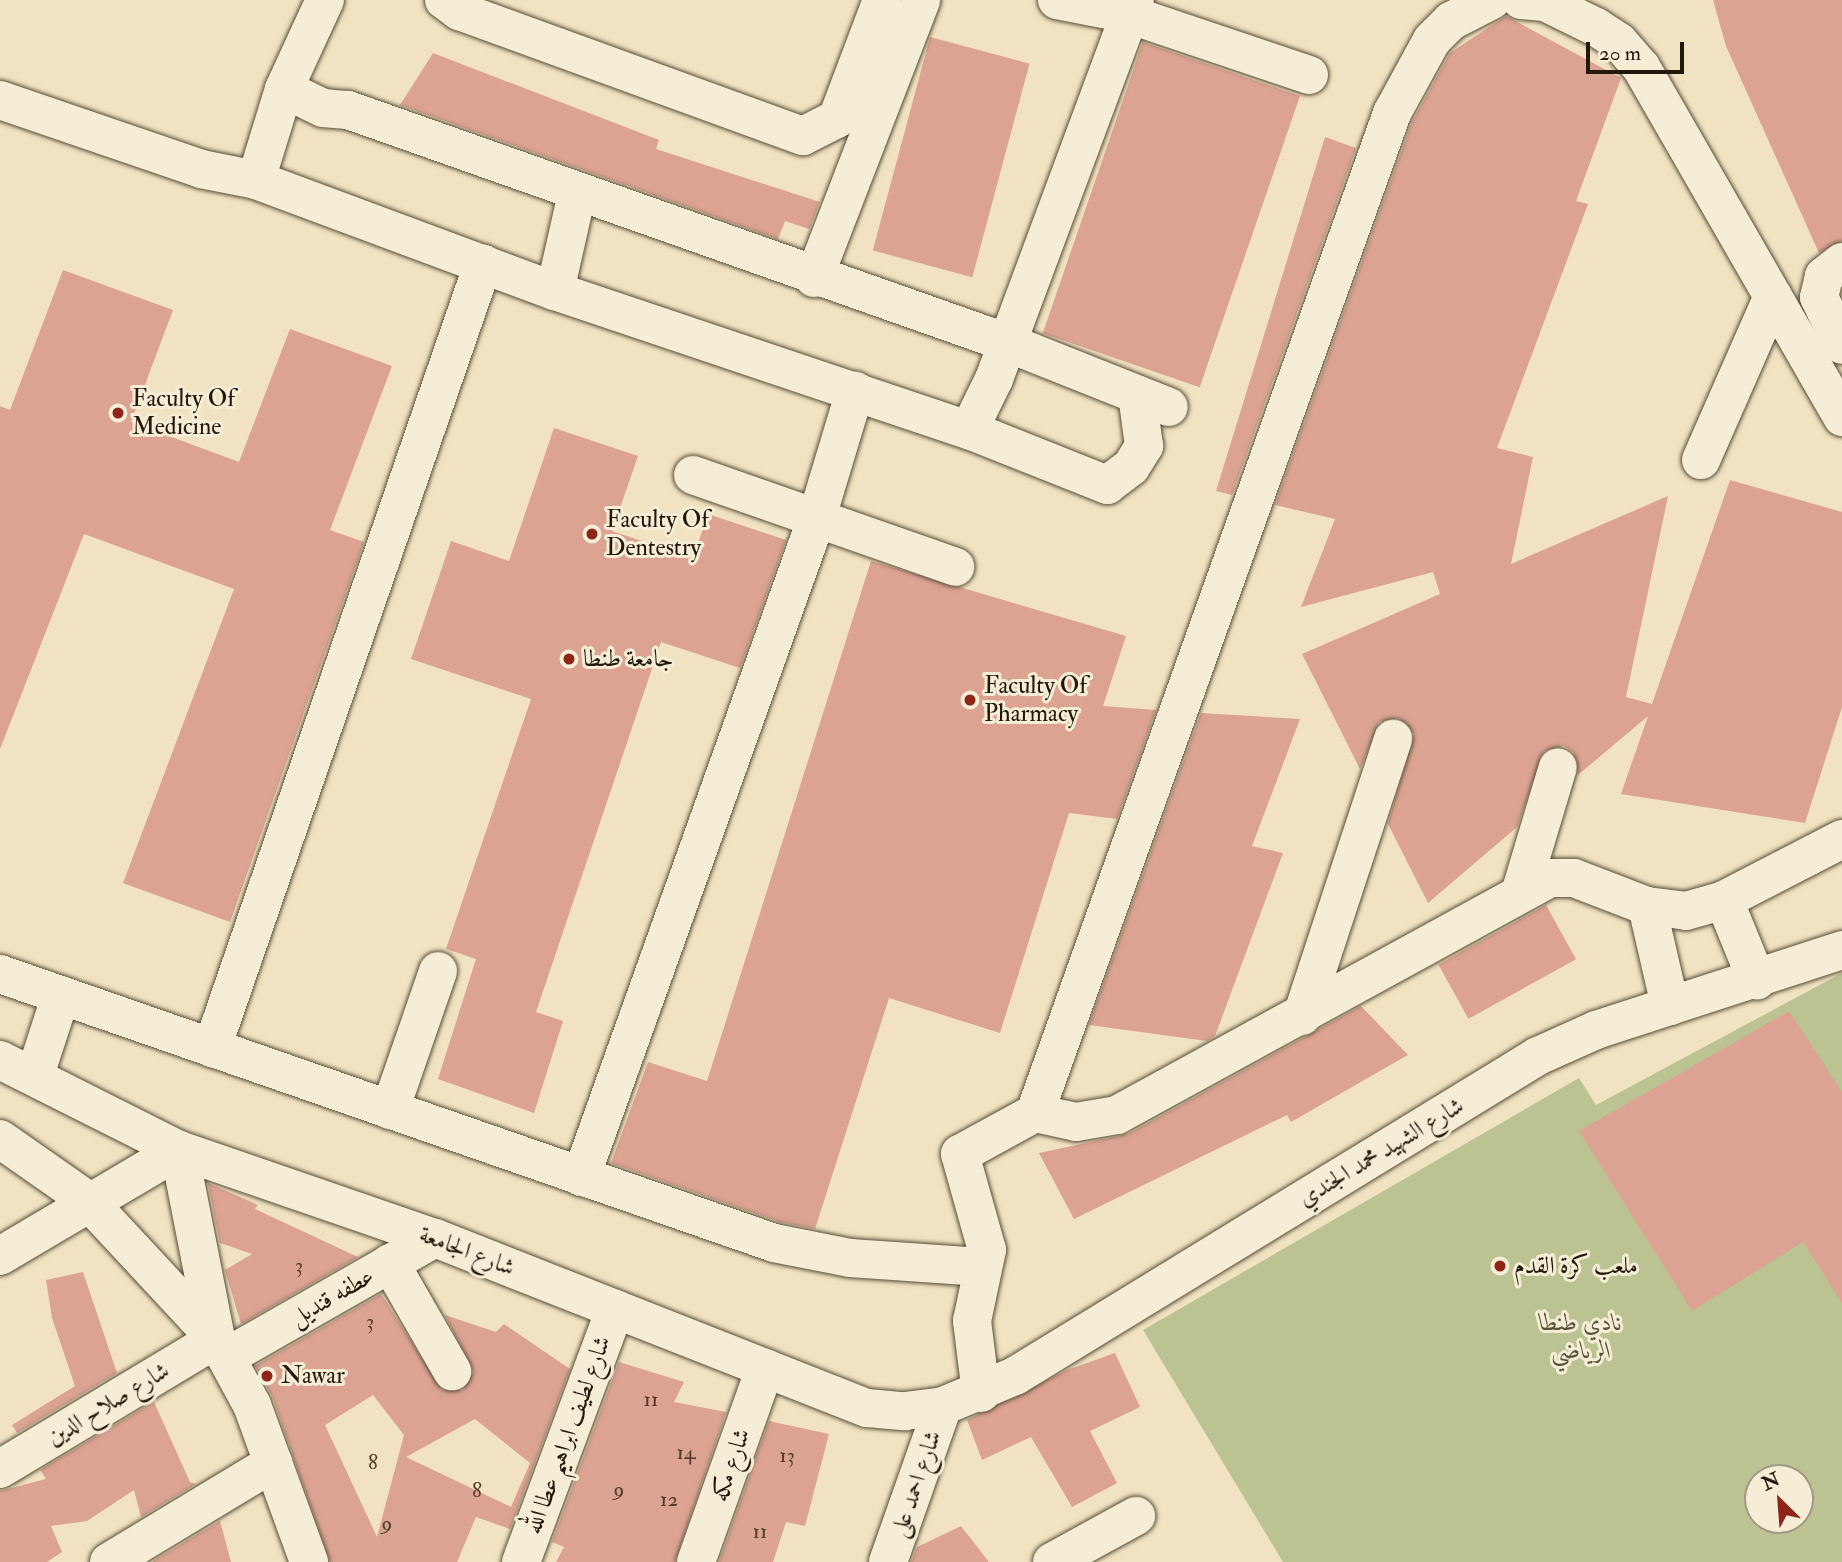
<!DOCTYPE html>
<html>
<head>
<meta charset="utf-8">
<style>
  body { margin:0 }
  #map { position:relative; width:1842px; height:1562px; overflow:hidden; background:#f1e3c1; font-family:"IM FELL Double Pica",Amiri,serif }
  div>[style] { position:absolute }
  .green>* { inset:0; background:#bbc392 }
  .building>* { inset:0; background:#dca393; transform-origin:0 0 }
  .roads { filter:drop-shadow(0 0 2px #564c38) drop-shadow(0 0 2px #564c38) }
  .minor>* { height:38px; margin:-19px; padding:0 19px; transform-origin:19px; border-radius:19px; background:#f6edd7 }
  .dots>* { width:19px; height:19px; translate:-50% -50%; box-sizing:border-box; border:4px solid #f6edd7; border-radius:50% }
  span { translate:-50% -50%; white-space:nowrap; text-align:center; line-height:1.15; -webkit-text-stroke:6px #f6edd7; paint-order:stroke }
  .number-label { font-size:21px; color:#513c2c }
  .number-label span { -webkit-text-stroke-width:0 }
  .poi-label { font-size:24px; color:#23190a }
  .left { translate:0 -50%; text-align:left }
  .street-label { font-size:24px; color:#23190a }
  .park-label { font-size:24px; color:#58543a; font-style:italic }
  .north { position:absolute; left:1744px; top:1464px; width:70px; height:70px; box-sizing:border-box; background:#f6edd7; border:2px solid #a29885; border-radius:50%; rotate:335deg; font-size:19px; font-weight:700; line-height:28px; text-align:center; color:#23190a }
  .north::after { content:''; display:block; margin:auto; width:24px; height:32px; background:#8f2418; clip-path:polygon(50% 0,100% 100%,50% 72%,0 100%) }
  .scale { position:absolute; left:1586px; top:42px; width:98px; height:32px; box-sizing:border-box; border:4px solid #23190a; border-top:0; padding-left:9px; font-size:21px; line-height:24px; white-space:nowrap; color:#23190a; -webkit-text-stroke:5px #f6edd7; paint-order:stroke }
</style>
</head>
<body>
<div id="map">
  <div class="green">
    <div style="clip-path:polygon(evenodd,1842px 973px,1842px 1562px,1283px 1562px,1143px 1330px,1579px 1078px,1596px 1105px,1842px 973px,1758px 1478px,1800px 1478px,1800px 1520px,1758px 1520px,1758px 1478px)"></div>
  </div>
  <div class="building">
    <div style="clip-path:polygon(1713px 0,1842px 0,1842px 241px,1819px 253px,1726px 46px)"></div>
    <div style="clip-path:polygon(1506px 16px,1621px 78px,1576px 201px,1588px 204px,1497px 448px,1533px 457px,1511px 564px,1668px 496px,1626px 697px,1652px 704px,1730px 480px,1842px 512px,1842px 707px,1805px 823px,1621px 794px,1648px 716px,1578px 775px,1573px 752px,1564px 746px,1544px 751px,1517px 827px,1428px 903px,1388px 824px,1414px 734px,1399px 718px,1379px 722px,1360px 769px,1302px 654px,1440px 594px,1433px 572px,1301px 607px,1335px 519px,1275px 505px,1412px 122px,1450px 53px)"></div>
    <div style="left:930px;top:37px;width:103px;height:221px;rotate:15deg"></div>
    <div style="left:1143px;top:42px;width:166px;height:308px;rotate:19deg"></div>
    <div style="clip-path:polygon(433px 53px,659px 140px,656px 149px,820px 202px,809px 229px,785px 221px,778px 239px,400px 105px)"></div>
    <div style="clip-path:polygon(1325px 137px,1356px 148px,1232px 495px,1216px 491px)"></div>
    <div style="clip-path:polygon(63px 270px,173px 310px,131px 422px,239px 462px,290px 329px,392px 366px,330px 530px,364px 542px,230px 922px,123px 883px,234px 589px,84px 534px,0 749px,0 406px,10px 410px)"></div>
    <div style="clip-path:polygon(554px 428px,638px 456px,612px 531px,693px 558px,708px 514px,786px 540px,740px 668px,661px 642px,536px 1012px,563px 1021px,534px 1113px,438px 1079px,476px 959px,446px 949px,531px 699px,411px 659px,451px 541px,509px 561px)"></div>
    <div style="clip-path:polygon(871px 561px,1126px 636px,1103px 706px,1156px 710px,1117px 819px,1069px 813px,1000px 1033px,889px 998px,815px 1229px,780px 1222px,611px 1163px,648px 1062px,707px 1081px)"></div>
    <div style="clip-path:polygon(1201px 713px,1300px 719px,1252px 846px,1283px 853px,1215px 1036px,1207px 1041px,1089px 1025px)"></div>
    <div style="left:1546px;top:905px;width:62px;height:123px;rotate:61deg"></div>
    <div style="clip-path:polygon(1361px 1006px,1408px 1055px,1291px 1122px,1287px 1115px,1074px 1219px,1039px 1153px,1128px 1134px)"></div>
    <div style="clip-path:polygon(1789px 1011px,1842px 1092px,1842px 1303px,1803px 1242px,1692px 1311px,1579px 1131px)"></div>
    <div style="clip-path:polygon(208px 1183px,258px 1205px,255px 1209px,358px 1257px,241px 1324px,225px 1270px,252px 1254px,220px 1243px)"></div>
    <div style="clip-path:polygon(83px 1272px,117px 1373px,17px 1433px,12px 1425px,75px 1386px,52px 1318px,46px 1280px)"></div>
    <div style="clip-path:polygon(evenodd,381px 1294px,442px 1390px,462px 1390px,474px 1372px,445px 1315px,496px 1332px,504px 1324px,570px 1369px,510px 1529px,476px 1517px,457px 1562px,330px 1562px,273px 1398px,255px 1366px,381px 1294px,373px 1395px,404px 1435px,377px 1537px,325px 1425px,373px 1395px,381px 1294px,475px 1419px,530px 1463px,511px 1507px,406px 1457px,475px 1419px)"></div>
    <div style="clip-path:polygon(1115px 1353px,1140px 1407px,1090px 1431px,1117px 1483px,1072px 1507px,1031px 1437px,982px 1460px,967px 1420px,1067px 1370px)"></div>
    <div style="clip-path:polygon(619px 1362px,684px 1382px,674px 1402px,726px 1412px,675px 1562px,556px 1562px,564px 1547px,552px 1542px)"></div>
    <div style="clip-path:polygon(154px 1402px,190px 1482px,196px 1484px,141px 1517px,134px 1490px,87px 1521px,51px 1526px,62px 1552px,47px 1562px,0 1562px,0 1491px,46px 1479px,40px 1470px)"></div>
    <div style="clip-path:polygon(769px 1421px,829px 1434px,805px 1526px,786px 1522px,773px 1562px,719px 1562px)"></div>
    <div style="clip-path:polygon(220px 1521px,231px 1562px,153px 1562px,153px 1561px)"></div>
    <div style="clip-path:polygon(961px 1526px,989px 1562px,911px 1562px,917px 1547px)"></div>
  </div>
  <div class="roads">
    <div class="minor">
      <div style="left:444px;top:0;width:19px;rotate:36deg"></div>
      <div style="left:459px;top:11px;width:366px;rotate:20deg"></div>
      <div style="left:803px;top:136px;width:38px;rotate:-27deg"></div>
      <div style="left:837px;top:119px;width:127px;rotate:-69.3deg"></div>
      <div style="left:1057px;top:0;width:72px;rotate:11.2deg"></div>
      <div style="left:1128px;top:14px;width:191px;rotate:18.6deg"></div>
      <div style="left:1521px;top:0;width:24px;rotate:5deg"></div>
      <div style="left:1545px;top:2px;width:57px;rotate:26.1deg"></div>
      <div style="left:1596px;top:27px;width:27px;rotate:33deg"></div>
      <div style="left:1619px;top:42px;width:33px;rotate:49deg"></div>
      <div style="left:1641px;top:67px;width:404px;rotate:60.1deg"></div>
      <div style="left:284px;top:89px;width:43px;rotate:26deg"></div>
      <div style="left:323px;top:108px;width:25px;rotate:5deg"></div>
      <div style="left:348px;top:110px;width:700px;rotate:19.44deg"></div>
      <div style="left:1008px;top:343px;width:173px;rotate:21.7deg"></div>
      <div style="left:0;top:100px;width:213px;rotate:18.9deg"></div>
      <div style="left:201px;top:169px;width:56px;rotate:11.3deg"></div>
      <div style="left:256px;top:180px;width:319px;rotate:20.4deg"></div>
      <div style="left:555px;top:291px;width:437px;rotate:18.6deg"></div>
      <div style="left:969px;top:430px;width:149px;rotate:21.7deg"></div>
      <div style="left:1107px;top:485px;width:30px;rotate:-37deg"></div>
      <div style="left:1131px;top:467px;width:25px;rotate:-58deg"></div>
      <div style="left:1144px;top:446px;width:52px;rotate:-97.7deg"></div>
      <div style="left:256px;top:180px;width:95px;rotate:-72.9deg"></div>
      <div style="left:284px;top:89px;width:98px;rotate:-65.3deg"></div>
      <div style="left:1842px;top:262px;width:23px;rotate:142deg"></div>
      <div style="left:1824px;top:276px;width:22px;rotate:103deg"></div>
      <div style="left:1819px;top:297px;width:53px;rotate:64.4deg"></div>
      <div style="left:814px;top:278px;width:298px;rotate:-68.9deg"></div>
      <div style="left:555px;top:291px;width:100px;rotate:-77.3deg"></div>
      <div style="left:969px;top:430px;width:57px;rotate:-63.9deg"></div>
      <div style="left:994px;top:379px;width:404px;rotate:-69.6deg"></div>
      <div style="left:1701px;top:460px;width:179px;rotate:-66.3deg"></div>
      <div style="left:693px;top:475px;width:278px;rotate:19.3deg"></div>
      <div style="left:1521px;top:890px;width:128px;rotate:-73.3deg"></div>
      <div style="left:1724px;top:900px;width:87px;rotate:67.8deg"></div>
      <div style="left:1647px;top:906px;width:103px;rotate:77deg"></div>
      <div style="left:0;top:974px;width:819px;rotate:19.16deg"></div>
      <div style="left:774px;top:1243px;width:77px;rotate:11.2deg"></div>
      <div style="left:850px;top:1258px;width:132px;rotate:3.9deg"></div>
      <div style="left:1302px;top:1016px;width:292px;rotate:-71.8deg"></div>
      <div style="left:212px;top:1048px;width:830px;rotate:-70.93deg"></div>
      <div style="left:0;top:1060px;width:200px;rotate:26.7deg"></div>
      <div style="left:179px;top:1150px;width:271px;rotate:19deg"></div>
      <div style="left:435px;top:1238px;width:464px;rotate:21.5deg"></div>
      <div style="left:867px;top:1408px;width:38px;rotate:5deg"></div>
      <div style="left:905px;top:1411px;width:38px;rotate:-7deg"></div>
      <div style="left:943px;top:1406px;width:78px;rotate:-22.6deg"></div>
      <div style="left:1015px;top:1376px;width:613px;rotate:-31.46deg"></div>
      <div style="left:1538px;top:1056px;width:64px;rotate:-24.1deg"></div>
      <div style="left:1596px;top:1030px;width:259px;rotate:-18deg"></div>
      <div style="left:35px;top:1075px;width:84px;rotate:-72deg"></div>
      <div style="left:390px;top:1110px;width:147px;rotate:-70.9deg"></div>
      <div style="left:1035px;top:1113px;width:42px;rotate:12.4deg"></div>
      <div style="left:1076px;top:1122px;width:42px;rotate:-9.7deg"></div>
      <div style="left:1117px;top:1115px;width:493px;rotate:-28.7deg"></div>
      <div style="left:1549px;top:878px;width:25px"></div>
      <div style="left:1574px;top:878px;width:78px;rotate:21deg"></div>
      <div style="left:1647px;top:906px;width:39px;rotate:7deg"></div>
      <div style="left:1686px;top:911px;width:40px;rotate:-16deg"></div>
      <div style="left:1724px;top:900px;width:133px;rotate:-27.3deg"></div>
      <div style="left:0;top:1139px;width:106px;rotate:35deg"></div>
      <div style="left:87px;top:1200px;width:190px;rotate:47.1deg"></div>
      <div style="left:216px;top:1339px;width:75px;rotate:61.4deg"></div>
      <div style="left:252px;top:1405px;width:167px;rotate:70deg"></div>
      <div style="left:179px;top:1150px;width:193px;rotate:78.9deg"></div>
      <div style="left:581px;top:1177px;width:701px;rotate:-70.32deg"></div>
      <div style="left:817px;top:517px;width:132px;rotate:-73.2deg"></div>
      <div style="left:0;top:1256px;width:208px;rotate:-30.6deg"></div>
      <div style="left:390px;top:1263px;width:125px;rotate:60.1deg"></div>
      <div style="left:228px;top:1356px;width:238px;rotate:-29.7deg"></div>
      <div style="left:981px;top:1393px;width:73px;rotate:-97.1deg"></div>
      <div style="left:972px;top:1321px;width:73px;rotate:-78.1deg"></div>
      <div style="left:987px;top:1250px;width:100px;rotate:-105.7deg"></div>
      <div style="left:960px;top:1154px;width:85px;rotate:-28.7deg"></div>
      <div style="left:1035px;top:1113px;width:1062px;rotate:-70.35deg"></div>
      <div style="left:1392px;top:113px;width:83px;rotate:-61.3deg"></div>
      <div style="left:1432px;top:40px;width:27px;rotate:-45deg"></div>
      <div style="left:1451px;top:21px;width:46px;rotate:-27.1deg"></div>
      <div style="left:0;top:1469px;width:252px;rotate:-31deg"></div>
      <div style="left:109px;top:1562px;width:192px;rotate:-31.1deg"></div>
      <div style="left:521px;top:1562px;width:270px;rotate:-69.6deg"></div>
      <div style="left:696px;top:1562px;width:206px;rotate:-70.4deg"></div>
      <div style="left:888px;top:1562px;width:165px;rotate:-70.6deg"></div>
      <div style="left:1052px;top:1562px;width:96px;rotate:-28.7deg"></div>
    </div>
  </div>
  <div class="dots">
    <div style="left:118px;top:413px;background:#8f2418"></div>
    <div style="left:592px;top:534px;background:#8f2418"></div>
    <div style="left:569px;top:659px;background:#8f2418"></div>
    <div style="left:970px;top:700px;background:#8f2418"></div>
    <div style="left:1500px;top:1266px;background:#8f2418"></div>
    <div style="left:267px;top:1376px;background:#8f2418"></div>
  </div>
  <div class="number-label">
    <span style="left:299px;top:1266px">3</span>
    <span style="left:370px;top:1322px">3</span>
    <span style="left:651px;top:1400px">11</span>
    <span style="left:686px;top:1453px">14</span>
    <span style="left:787px;top:1456px">13</span>
    <span style="left:373px;top:1463px">8</span>
    <span style="left:619px;top:1490px">9</span>
    <span style="left:477px;top:1491px">8</span>
    <span style="left:669px;top:1500px">12</span>
    <span style="left:387px;top:1524px">9</span>
    <span style="left:760px;top:1532px">11</span>
  </div>
  <div class="poi-label">
    <span class="left" style="left:132px;top:413px">Faculty Of<br>Medicine</span>
    <span class="left" style="left:606px;top:534px">Faculty Of<br>Dentestry</span>
    <span class="left" style="left:583px;top:659px">جامعة طنطا</span>
    <span class="left" style="left:984px;top:700px">Faculty Of<br>Pharmacy</span>
    <span class="left" style="left:1514px;top:1266px">ملعب كرة القدم</span>
    <span class="left" style="left:281px;top:1376px">Nawar</span>
  </div>
  <div class="street-label">
    <span style="left:1381px;top:1152px;rotate:-31deg">شارع الشهيد محمد الجندي</span>
    <span style="left:467px;top:1251px;rotate:21deg">شارع الجامعة</span>
    <span style="left:332px;top:1297px;rotate:-30deg">عطفه قنديل</span>
    <span style="left:108px;top:1404px;rotate:-31deg">شارع صلاح الدين</span>
    <span style="left:568px;top:1435px;rotate:-70deg">شارع لطيف ابراهيم عطا الله</span>
    <span style="left:731px;top:1465px;rotate:-71deg">شارع مكه</span>
    <span style="left:916px;top:1484px;rotate:-71deg">شارع احمد على</span>
  </div>
  <div class="park-label">
    <span style="left:1581px;top:1337px">نادي طنطا<br>الرياضي</span>
  </div>
  <div class="north">N</div>
  <div class="scale">20 m</div>
</div>
</body>
</html>
